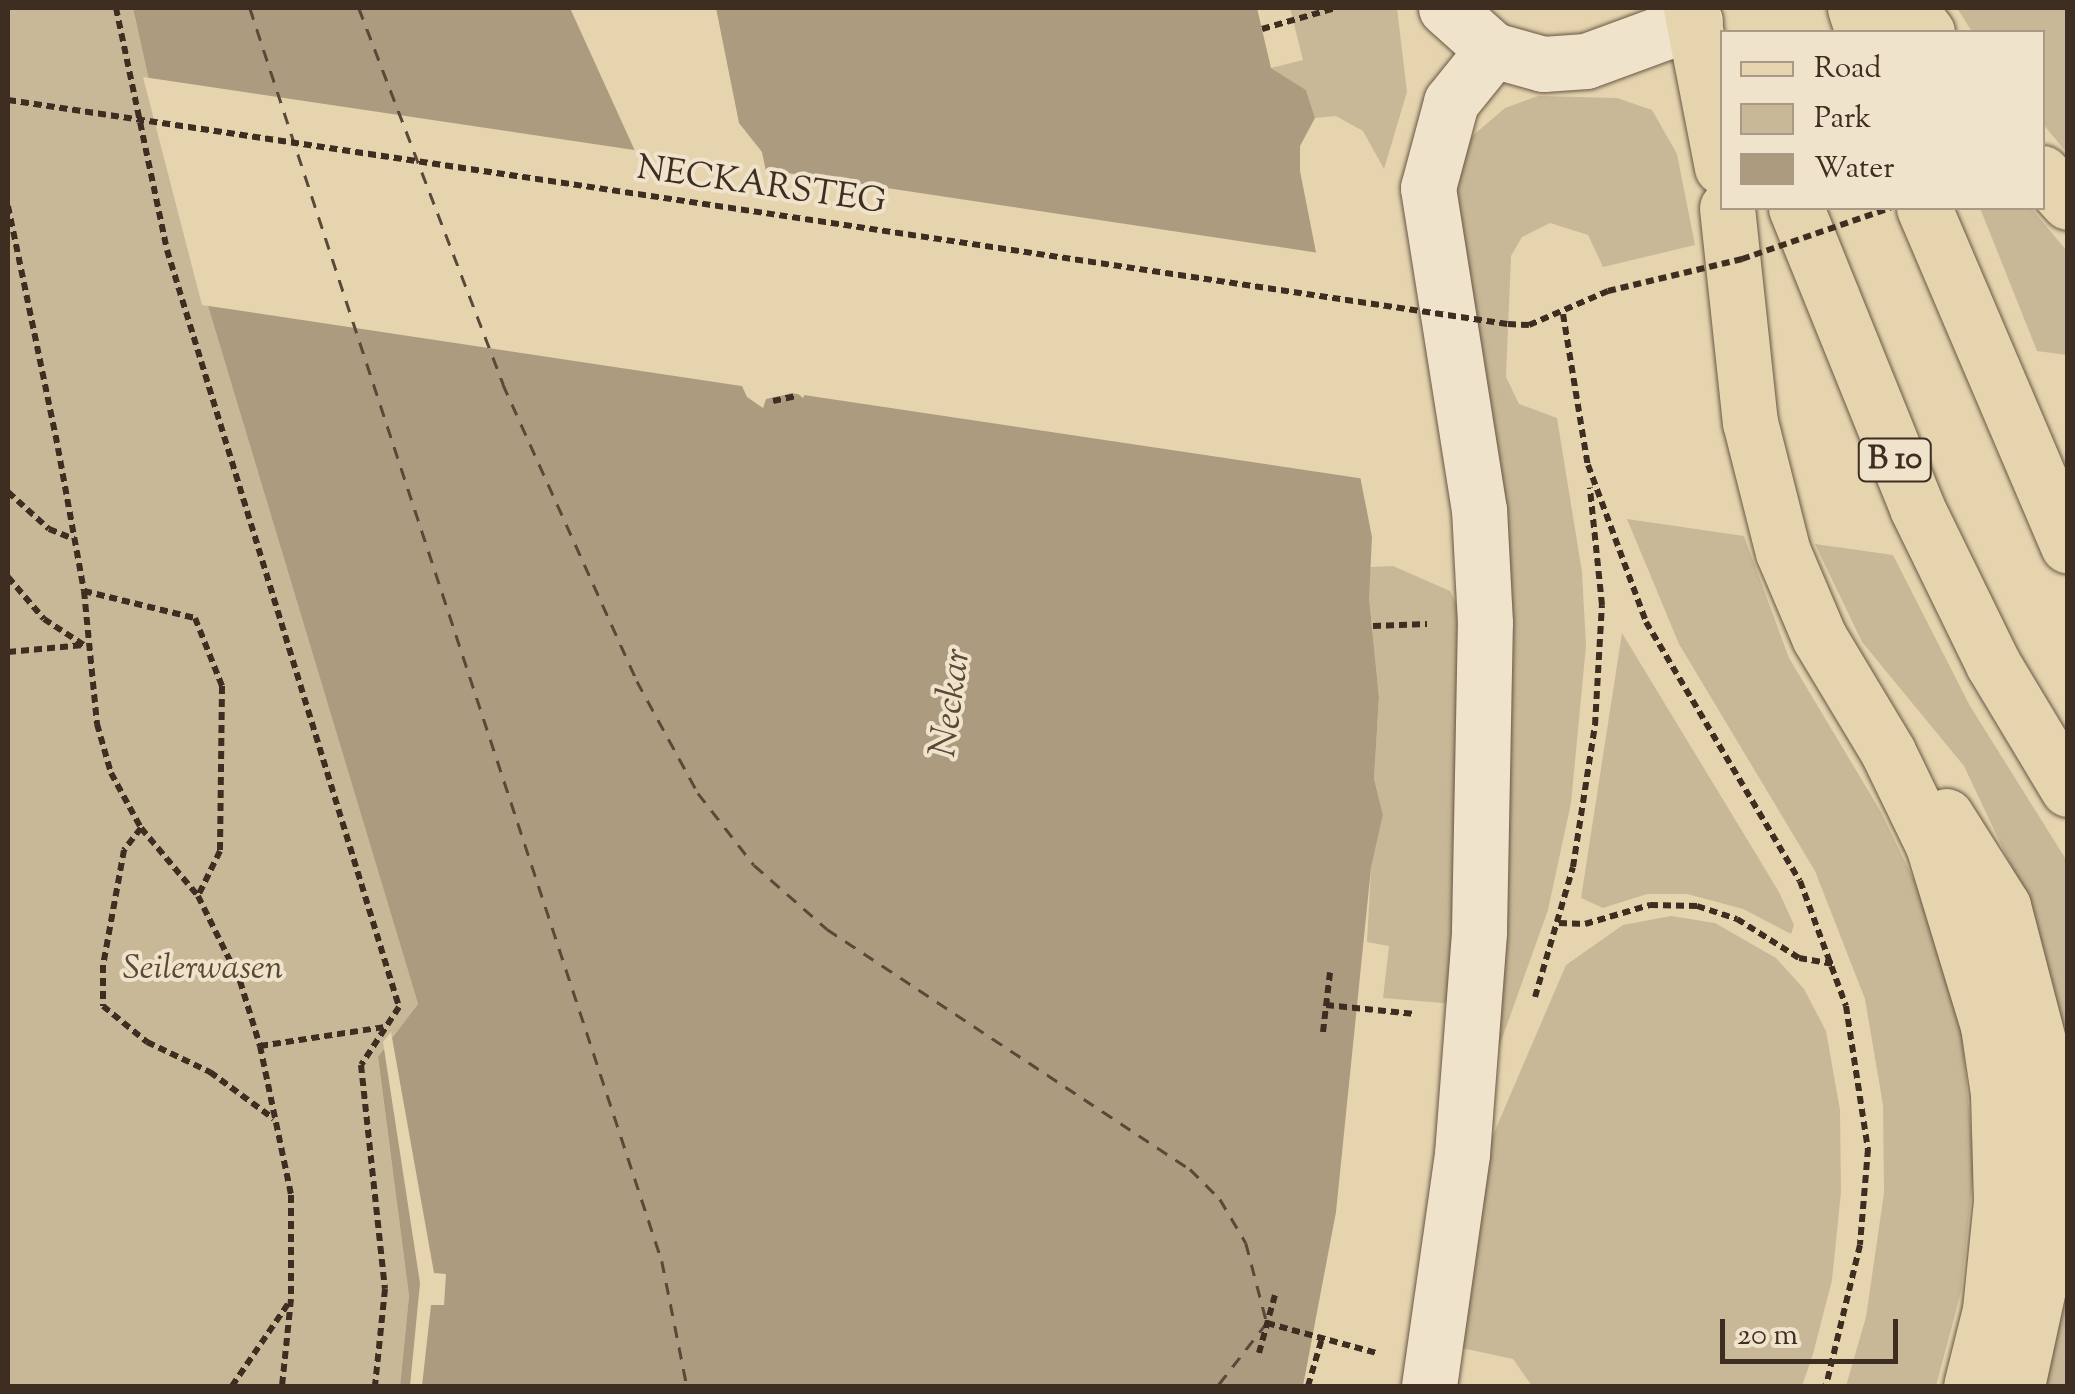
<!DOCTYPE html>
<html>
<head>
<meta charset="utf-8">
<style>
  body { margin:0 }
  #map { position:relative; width:2075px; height:1394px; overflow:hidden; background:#e6d4af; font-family:"Sorts Mill Goudy",serif }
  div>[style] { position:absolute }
  .green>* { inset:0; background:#c9b897 }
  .water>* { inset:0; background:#ad9b7f }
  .pier>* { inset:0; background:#e6d4af }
  .ferry>* { height:2.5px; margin-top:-1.25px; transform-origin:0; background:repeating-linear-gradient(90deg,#5a4838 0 12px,transparent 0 22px) }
  .path>* { height:6px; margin-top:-3px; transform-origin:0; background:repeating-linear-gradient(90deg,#3e2d21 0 8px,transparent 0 13px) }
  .roads { filter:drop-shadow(0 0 2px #685744) drop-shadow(0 0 2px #685744) }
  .minor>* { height:55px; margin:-27.5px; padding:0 27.5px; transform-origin:27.5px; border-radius:27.5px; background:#efe3cb }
  .major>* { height:55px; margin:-27.5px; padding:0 27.5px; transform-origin:27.5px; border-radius:27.5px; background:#e6d4af }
  .path-bridge>* { height:6px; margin-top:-3px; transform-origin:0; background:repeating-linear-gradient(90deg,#3e2d21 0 8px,transparent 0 13px) }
  span { translate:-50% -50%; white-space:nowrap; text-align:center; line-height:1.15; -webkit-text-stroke:8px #efe3cb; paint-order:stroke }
  .shield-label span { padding:2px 8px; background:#efe3cb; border:2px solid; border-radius:8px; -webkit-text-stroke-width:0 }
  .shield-label { font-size:32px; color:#3e2d21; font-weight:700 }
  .street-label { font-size:35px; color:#3e2d21 }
  .park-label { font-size:35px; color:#5a4939; font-style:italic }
  .water-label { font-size:38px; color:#5a4838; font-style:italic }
  .frame { position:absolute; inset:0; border:10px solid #3e2d21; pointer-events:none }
  .legend { position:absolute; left:1720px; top:30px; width:325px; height:180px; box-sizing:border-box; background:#efe3cb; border:2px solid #a89a87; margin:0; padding:12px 18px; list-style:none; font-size:30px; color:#3e2d21 }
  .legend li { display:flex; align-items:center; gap:20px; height:50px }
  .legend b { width:50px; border:2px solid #a89a87 }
  .scale { position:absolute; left:1720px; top:1319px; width:178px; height:45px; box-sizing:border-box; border:5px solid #3e2d21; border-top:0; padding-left:12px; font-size:30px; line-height:35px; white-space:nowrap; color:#3e2d21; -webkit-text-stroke:8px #efe3cb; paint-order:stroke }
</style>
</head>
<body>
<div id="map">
  <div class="green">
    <div style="clip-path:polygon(8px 8px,133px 8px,174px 193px,418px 1004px,378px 1058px,409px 1296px,400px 1386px,8px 1386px)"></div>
    <div style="clip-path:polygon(1290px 8px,1397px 8px,1407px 92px,1384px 169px,1363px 131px,1336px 116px,1315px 118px,1306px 90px,1271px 68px,1303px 60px)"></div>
    <div style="clip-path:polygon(1957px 8px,2067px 8px,2067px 153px,2043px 124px,2042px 32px,1972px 32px)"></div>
    <div style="clip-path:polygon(1538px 96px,1617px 98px,1652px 110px,1677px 154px,1695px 245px,1603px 267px,1588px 235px,1550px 223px,1522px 237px,1511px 256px,1506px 377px,1519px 404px,1557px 418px,1582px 572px,1586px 646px,1571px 803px,1548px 910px,1494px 1061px,1451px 193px,1471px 137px,1505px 108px)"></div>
    <div style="clip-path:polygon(1980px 208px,2031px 208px,2067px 251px,2067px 355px,2037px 351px)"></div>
    <div style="clip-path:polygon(1627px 519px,1744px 536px,1789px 658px,1881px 812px,1925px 903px,1962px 1034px,1974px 1167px,1961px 1292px,1936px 1386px,1846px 1386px,1866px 1317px,1884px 1193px,1883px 1105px,1865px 999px,1815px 871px,1679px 644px)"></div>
    <div style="clip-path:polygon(1815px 544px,1893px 555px,1970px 706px,2067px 861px,2067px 1107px,2023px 891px,1964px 766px,1862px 642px)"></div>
    <div style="clip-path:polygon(1393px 566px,1450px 591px,1461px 613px,1455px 1004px,1383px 998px,1389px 946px,1367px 942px,1371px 868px,1383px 815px,1374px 779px,1379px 697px,1368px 588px,1370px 567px)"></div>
    <div style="clip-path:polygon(1622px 633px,1779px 892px,1794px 925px,1791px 934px,1743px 909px,1687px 894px,1647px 894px,1603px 908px,1581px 898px)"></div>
    <div style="clip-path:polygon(1671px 916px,1715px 923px,1776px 958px,1804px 989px,1826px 1031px,1840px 1110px,1841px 1192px,1832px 1280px,1813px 1354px,1802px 1386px,1532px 1386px,1513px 1359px,1457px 1347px,1476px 1175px,1566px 965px,1623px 925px)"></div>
    <div style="clip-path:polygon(2067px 1199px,2067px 1386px,2035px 1386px)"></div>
  </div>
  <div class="water">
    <div style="clip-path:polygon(133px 8px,570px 8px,747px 397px,763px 408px,766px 399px,780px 396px,796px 392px,803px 398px,810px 385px,762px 152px,739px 123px,716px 8px,1257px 8px,1271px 68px,1306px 90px,1315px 118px,1300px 146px,1300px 171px,1372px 537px,1369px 598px,1379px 697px,1374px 779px,1383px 815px,1371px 868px,1336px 1212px,1303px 1386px,400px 1386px,409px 1296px,378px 1057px,418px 1004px,174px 193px)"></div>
  </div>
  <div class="pier">
    <div style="clip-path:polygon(143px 77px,641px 151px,748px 387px,202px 305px)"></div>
    <div style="clip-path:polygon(761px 169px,1319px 253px,1365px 479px,777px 391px,796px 387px,801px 393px,805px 386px)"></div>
    <div style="clip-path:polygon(391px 1032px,434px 1273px,446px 1274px,444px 1305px,431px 1305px,422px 1386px,410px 1386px,420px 1283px,383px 1042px)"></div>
  </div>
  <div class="ferry">
    <div style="left:250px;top:8px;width:1319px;rotate:71.8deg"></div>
    <div style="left:662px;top:1261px;width:127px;rotate:78.7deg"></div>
    <div style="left:359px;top:8px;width:403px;rotate:69deg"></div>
    <div style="left:503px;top:384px;width:326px;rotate:65.7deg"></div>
    <div style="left:637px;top:681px;width:128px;rotate:61.4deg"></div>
    <div style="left:698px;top:793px;width:91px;rotate:52.1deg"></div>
    <div style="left:754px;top:865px;width:97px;rotate:41.2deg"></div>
    <div style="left:827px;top:929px;width:435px;rotate:33.5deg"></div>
    <div style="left:1190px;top:1169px;width:42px;rotate:45deg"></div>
    <div style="left:1220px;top:1199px;width:51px;rotate:59.4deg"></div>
    <div style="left:1246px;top:1243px;width:83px;rotate:75.3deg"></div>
    <div style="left:1267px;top:1323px;width:80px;rotate:127.9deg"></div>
  </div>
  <div class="path">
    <div style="left:116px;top:8px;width:247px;rotate:78.1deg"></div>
    <div style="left:167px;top:250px;width:792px;rotate:72.96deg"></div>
    <div style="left:399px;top:1007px;width:69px;rotate:123.2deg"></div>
    <div style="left:361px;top:1065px;width:225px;rotate:83.9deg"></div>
    <div style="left:385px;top:1289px;width:98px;rotate:95.9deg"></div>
    <div style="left:1262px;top:29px;width:76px;rotate:-16deg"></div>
    <div style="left:8px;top:206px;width:247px;rotate:78.3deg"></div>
    <div style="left:58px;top:448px;width:145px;rotate:79.7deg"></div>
    <div style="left:84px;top:591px;width:134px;rotate:84.4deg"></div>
    <div style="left:97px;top:724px;width:51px;rotate:74.1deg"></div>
    <div style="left:111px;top:773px;width:63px;rotate:61.4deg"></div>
    <div style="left:141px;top:828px;width:89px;rotate:50deg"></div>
    <div style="left:198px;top:896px;width:95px;rotate:63.7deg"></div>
    <div style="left:240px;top:981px;width:68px;rotate:72.9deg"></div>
    <div style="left:260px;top:1046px;width:152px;rotate:78.2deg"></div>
    <div style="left:291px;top:1195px;width:104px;rotate:90deg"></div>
    <div style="left:291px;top:1299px;width:87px;rotate:95.9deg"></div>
    <div style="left:1563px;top:314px;width:154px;rotate:80.7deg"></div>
    <div style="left:1508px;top:324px;width:21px;rotate:3deg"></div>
    <div style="left:1529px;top:325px;width:86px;rotate:-23.3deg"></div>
    <div style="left:773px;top:401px;width:25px;rotate:-12deg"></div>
    <div style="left:1588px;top:465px;width:167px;rotate:69.7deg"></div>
    <div style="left:1646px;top:622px;width:301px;rotate:59.3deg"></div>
    <div style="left:1800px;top:881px;width:133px;rotate:69.8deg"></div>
    <div style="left:1846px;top:1006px;width:145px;rotate:81.3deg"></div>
    <div style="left:1868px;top:1149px;width:96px;rotate:94.8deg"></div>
    <div style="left:1860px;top:1245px;width:145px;rotate:103.6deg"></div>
    <div style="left:8px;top:492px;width:55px;rotate:42.1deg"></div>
    <div style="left:49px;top:529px;width:27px;rotate:22deg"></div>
    <div style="left:8px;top:577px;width:55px;rotate:49.4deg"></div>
    <div style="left:44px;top:619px;width:48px;rotate:33deg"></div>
    <div style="left:84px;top:591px;width:114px;rotate:13.7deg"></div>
    <div style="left:195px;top:618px;width:73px;rotate:68.3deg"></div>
    <div style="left:222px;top:686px;width:165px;rotate:90.7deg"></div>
    <div style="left:220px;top:851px;width:50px;rotate:116.1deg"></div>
    <div style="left:1373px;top:626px;width:54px;rotate:-2.1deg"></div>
    <div style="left:8px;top:652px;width:76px;rotate:-5.3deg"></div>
    <div style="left:141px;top:828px;width:28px;rotate:128deg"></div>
    <div style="left:124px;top:850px;width:117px;rotate:100.3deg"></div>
    <div style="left:103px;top:965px;width:41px;rotate:90deg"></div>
    <div style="left:103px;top:1006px;width:57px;rotate:39.3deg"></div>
    <div style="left:147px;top:1042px;width:70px;rotate:25.5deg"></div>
    <div style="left:210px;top:1072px;width:79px;rotate:36.3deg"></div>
    <div style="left:1559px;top:923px;width:26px;rotate:2deg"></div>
    <div style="left:1585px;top:924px;width:68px;rotate:-16.3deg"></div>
    <div style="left:1650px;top:905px;width:47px;rotate:1.2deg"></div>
    <div style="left:1697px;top:906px;width:42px;rotate:18deg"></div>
    <div style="left:1737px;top:919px;width:73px;rotate:32.2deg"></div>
    <div style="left:1799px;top:958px;width:35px;rotate:10deg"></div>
    <div style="left:1535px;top:997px;width:135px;rotate:-73.7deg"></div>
    <div style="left:1573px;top:867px;width:144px;rotate:-81.2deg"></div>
    <div style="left:1595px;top:725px;width:120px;rotate:-86.7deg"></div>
    <div style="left:1602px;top:605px;width:118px;rotate:-95.9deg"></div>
    <div style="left:1326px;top:1005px;width:89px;rotate:5.8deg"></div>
    <div style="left:1323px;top:1032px;width:60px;rotate:-83.3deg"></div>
    <div style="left:260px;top:1046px;width:125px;rotate:-8.7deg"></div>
    <div style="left:1267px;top:1323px;width:114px;rotate:15.3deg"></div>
    <div style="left:1259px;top:1353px;width:60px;rotate:-74.6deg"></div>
    <div style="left:232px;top:1386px;width:103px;rotate:-55.7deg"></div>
    <div style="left:1308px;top:1386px;width:50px;rotate:-73.7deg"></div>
  </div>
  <div class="roads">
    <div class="minor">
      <div style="left:1446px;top:8px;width:63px;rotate:41.8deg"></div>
      <div style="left:1493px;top:50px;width:52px;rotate:15.6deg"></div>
      <div style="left:1543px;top:64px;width:43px;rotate:-4deg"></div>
      <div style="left:1586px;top:61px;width:116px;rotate:-20.2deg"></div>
      <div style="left:1429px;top:1386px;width:234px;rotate:-81.9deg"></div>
      <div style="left:1462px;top:1154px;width:224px;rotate:-85.6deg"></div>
      <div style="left:1479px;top:931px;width:308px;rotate:-88.9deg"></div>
      <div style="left:1485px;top:623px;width:113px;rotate:-93deg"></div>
      <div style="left:1479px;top:510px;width:326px;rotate:-99deg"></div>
      <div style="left:1428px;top:188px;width:89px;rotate:-75deg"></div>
      <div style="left:1451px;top:102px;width:67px;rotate:-51.1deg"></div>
    </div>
    <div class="major">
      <div style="left:1691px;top:8px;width:162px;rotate:79deg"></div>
      <div style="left:1855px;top:8px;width:25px;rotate:72deg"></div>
      <div style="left:1908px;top:8px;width:31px;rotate:52deg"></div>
      <div style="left:2042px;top:173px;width:39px;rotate:48deg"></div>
      <div style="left:1727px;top:208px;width:215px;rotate:83.9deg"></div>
      <div style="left:1750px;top:422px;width:134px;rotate:75.8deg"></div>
      <div style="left:1783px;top:552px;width:92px;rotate:67deg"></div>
      <div style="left:1819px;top:637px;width:134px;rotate:59deg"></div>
      <div style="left:1888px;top:752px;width:103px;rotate:64.2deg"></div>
      <div style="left:1933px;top:845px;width:189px;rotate:73.1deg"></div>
      <div style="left:1988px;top:1026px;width:69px;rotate:81.6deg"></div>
      <div style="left:1998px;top:1094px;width:107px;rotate:88.4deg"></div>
      <div style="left:2001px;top:1201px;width:110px;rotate:95.8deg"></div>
      <div style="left:1990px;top:1310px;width:78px;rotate:104deg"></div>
      <div style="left:1796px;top:208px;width:323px;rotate:68deg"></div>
      <div style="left:1917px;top:508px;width:174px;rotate:64deg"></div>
      <div style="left:1993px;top:664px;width:146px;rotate:59deg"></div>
      <div style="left:1924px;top:208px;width:367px;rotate:66.9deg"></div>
      <div style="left:1946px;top:816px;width:107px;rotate:57.7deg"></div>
      <div style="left:2003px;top:906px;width:147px;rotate:75.4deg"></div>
      <div style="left:2040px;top:1048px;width:139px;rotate:86.7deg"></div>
      <div style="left:2048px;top:1187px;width:88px;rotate:94.5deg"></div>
      <div style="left:2041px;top:1275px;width:114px;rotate:102.2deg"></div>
    </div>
  </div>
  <div class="path-bridge">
    <div style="left:8px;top:100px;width:1516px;rotate:8.5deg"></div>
    <div style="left:1608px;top:291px;width:138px;rotate:-13.4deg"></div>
    <div style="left:1742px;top:259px;width:157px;rotate:-19deg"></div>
  </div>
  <div class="shield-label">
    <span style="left:1895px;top:460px">B 10</span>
  </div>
  <div class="street-label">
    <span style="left:761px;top:187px;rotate:8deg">NECKARSTEG</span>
  </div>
  <div class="park-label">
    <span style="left:203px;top:970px">Seilerwasen</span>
  </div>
  <div class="water-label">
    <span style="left:953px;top:703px;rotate:-82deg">Neckar</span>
  </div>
  <div class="frame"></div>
  <ul class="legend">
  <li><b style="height:12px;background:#e6d4af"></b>Road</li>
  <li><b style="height:28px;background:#c9b897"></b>Park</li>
  <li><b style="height:28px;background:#ad9b7f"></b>Water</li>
  </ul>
  <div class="scale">20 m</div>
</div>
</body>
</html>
